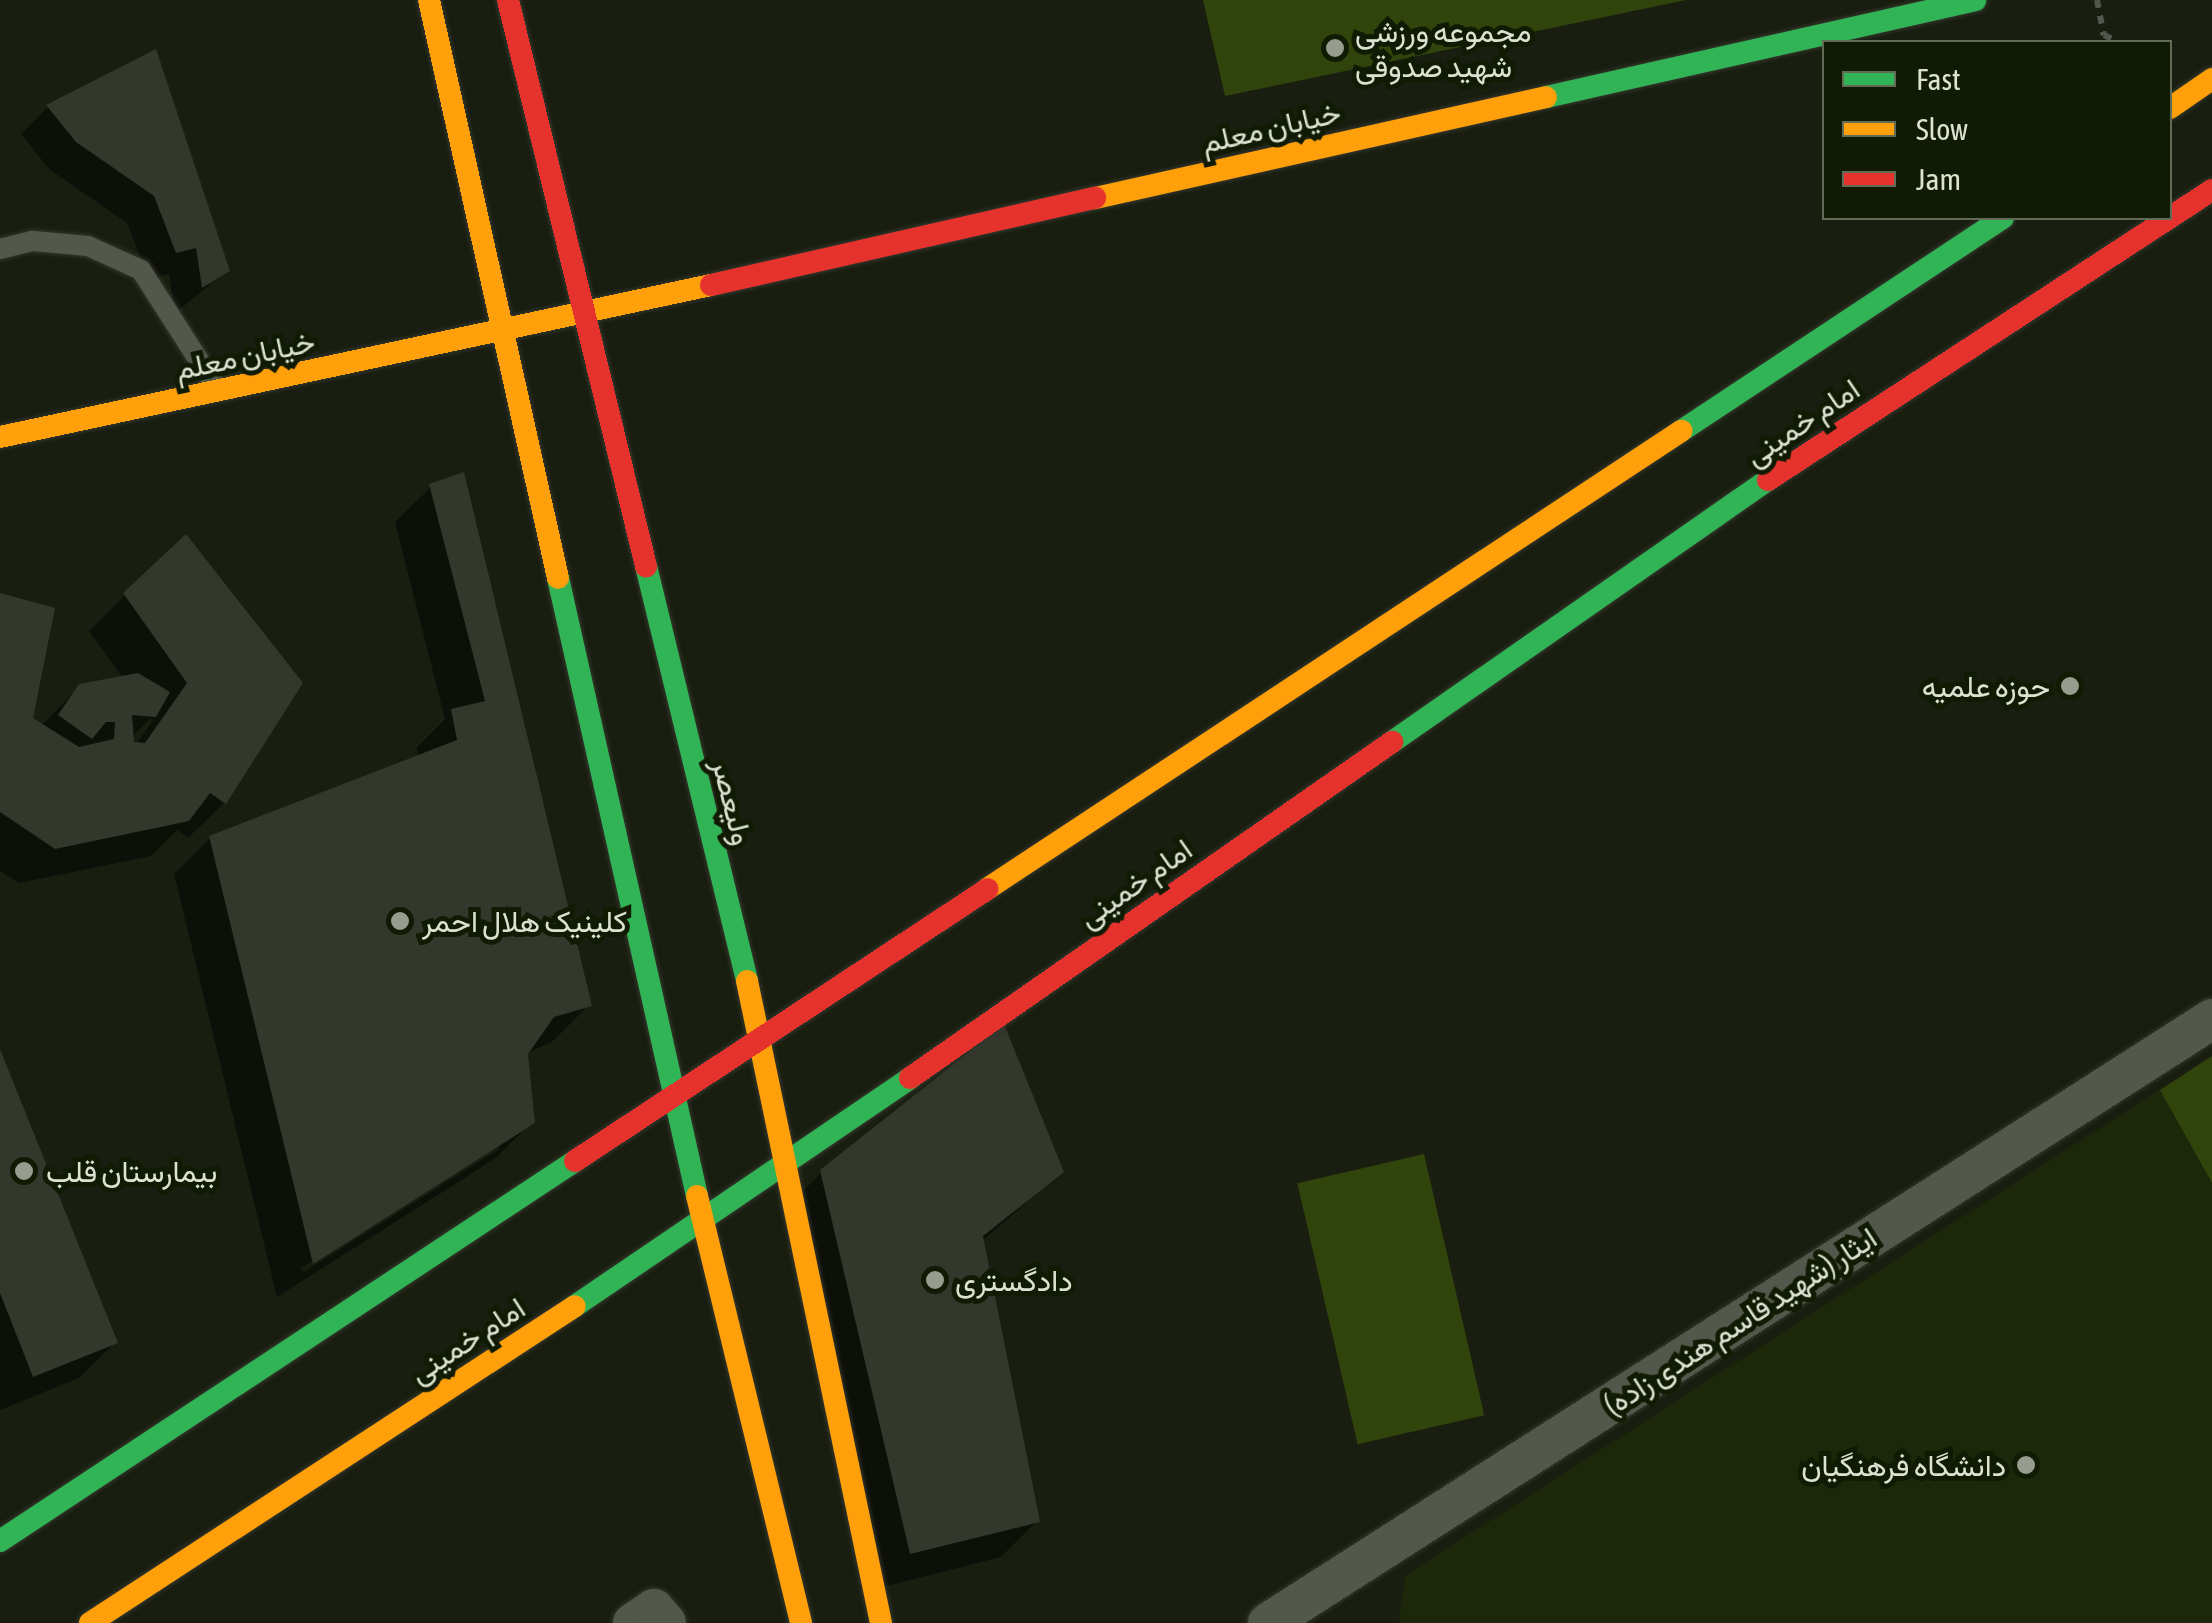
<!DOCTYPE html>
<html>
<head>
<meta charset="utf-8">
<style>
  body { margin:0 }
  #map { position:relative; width:2212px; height:1623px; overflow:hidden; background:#191e10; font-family:"Asap Condensed",Vazirmatn,sans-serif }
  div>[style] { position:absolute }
  .built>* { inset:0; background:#1d280a }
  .green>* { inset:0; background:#30440c; transform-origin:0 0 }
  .shadow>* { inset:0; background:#0007 }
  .building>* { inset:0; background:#33372c }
  .path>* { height:6px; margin-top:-3px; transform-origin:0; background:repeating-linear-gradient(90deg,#52564c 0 8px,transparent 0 16px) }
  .roads { filter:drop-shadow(0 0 2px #34372d) drop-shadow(0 0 2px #34372d) }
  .lane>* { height:20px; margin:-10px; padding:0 10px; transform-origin:10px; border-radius:10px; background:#53584c }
  .street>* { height:40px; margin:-20px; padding:0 20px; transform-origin:20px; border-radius:20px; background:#53584c }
  .fast>* { height:22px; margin:-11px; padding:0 11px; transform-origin:11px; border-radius:11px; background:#30b455 }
  .slow>* { height:22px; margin:-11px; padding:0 11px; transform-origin:11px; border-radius:11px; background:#ff9f0a }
  .jam>* { height:22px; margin:-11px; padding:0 11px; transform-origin:11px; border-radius:11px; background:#e5322d }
  .dots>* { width:28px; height:28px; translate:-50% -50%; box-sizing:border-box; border:5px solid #111b03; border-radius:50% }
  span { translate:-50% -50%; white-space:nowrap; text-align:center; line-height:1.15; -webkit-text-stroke:10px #111b03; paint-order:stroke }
  .poi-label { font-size:30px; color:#dbe2d2 }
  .left { translate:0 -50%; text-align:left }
  .right { translate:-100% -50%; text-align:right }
  .street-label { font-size:30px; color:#dbe2d2 }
  .legend { position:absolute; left:1822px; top:40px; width:350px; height:180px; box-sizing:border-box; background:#111b03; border:2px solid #626b56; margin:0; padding:12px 18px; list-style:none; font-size:30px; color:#dbe2d2 }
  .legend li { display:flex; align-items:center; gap:20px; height:50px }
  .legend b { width:50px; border:2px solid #626b56 }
</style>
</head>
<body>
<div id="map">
  <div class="built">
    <div style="clip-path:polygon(2212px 1056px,2212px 1623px,1399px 1623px,1405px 1576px)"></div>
  </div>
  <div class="green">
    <div style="clip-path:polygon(1203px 0,1686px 0,1225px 96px)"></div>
    <div style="clip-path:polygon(2212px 1056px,2212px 1183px,2160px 1090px)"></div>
    <div style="left:1424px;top:1154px;width:268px;height:130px;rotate:77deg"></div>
  </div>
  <div class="shadow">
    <div style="clip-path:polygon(155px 52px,227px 271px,175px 313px,169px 274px,149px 279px,127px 223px,49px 169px,21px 134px,48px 107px)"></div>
    <div style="clip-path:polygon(evenodd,431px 487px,589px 1005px,553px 1041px,526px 1054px,532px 1122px,496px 1158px,277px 1297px,174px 874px,210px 838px,418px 757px,417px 747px,445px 719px,395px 522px,431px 487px,499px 1143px,499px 1149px,304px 1272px,301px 1268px,499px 1143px)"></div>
    <div style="clip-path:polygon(evenodd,125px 595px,300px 683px,224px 803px,188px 838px,177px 830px,151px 856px,19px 883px,0 871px,0 596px,30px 719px,41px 726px,80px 686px,123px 678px,89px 631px,125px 595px,151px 718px,153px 720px,136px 744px,131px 738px,151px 718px)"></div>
    <div style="clip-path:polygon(0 1055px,115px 1343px,79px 1378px,0 1410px)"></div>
    <div style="clip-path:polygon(822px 1172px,1061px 1172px,981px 1242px,1037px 1521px,1001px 1557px,875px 1589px,786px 1208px)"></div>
  </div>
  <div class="building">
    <div style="clip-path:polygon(156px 49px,230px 271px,202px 288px,196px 248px,176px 253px,154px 196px,76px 142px,46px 105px)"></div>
    <div style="clip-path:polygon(464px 472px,592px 1006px,554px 1017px,528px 1054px,535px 1123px,313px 1264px,209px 836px,457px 740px,451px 709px,485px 701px,429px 484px)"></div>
    <div style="clip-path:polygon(186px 534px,303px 683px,226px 804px,210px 793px,189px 821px,55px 849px,0 812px,0 593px,55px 608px,33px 718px,79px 747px,114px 739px,115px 722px,106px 722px,92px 739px,58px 715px,79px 684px,138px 673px,170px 692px,156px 717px,132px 715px,134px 742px,145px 743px,187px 683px,123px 593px)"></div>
    <div style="clip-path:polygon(1004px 1024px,1064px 1172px,983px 1236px,1040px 1522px,910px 1554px,820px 1170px)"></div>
    <div style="clip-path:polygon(0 1049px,118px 1343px,33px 1377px,0 1293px)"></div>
  </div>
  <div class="path">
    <div style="left:2097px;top:0;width:36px;rotate:79deg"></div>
    <div style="left:2104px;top:35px;width:17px;rotate:25deg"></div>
  </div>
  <div class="roads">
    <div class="lane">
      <div style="left:0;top:249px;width:34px;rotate:-14deg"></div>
      <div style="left:33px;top:241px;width:55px;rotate:5.2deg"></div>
      <div style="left:88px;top:246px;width:58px;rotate:24.4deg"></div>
      <div style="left:141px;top:270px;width:141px;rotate:57.4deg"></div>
    </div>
    <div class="street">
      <div style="left:633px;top:1623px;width:25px;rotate:-34deg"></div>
      <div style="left:654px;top:1609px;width:18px;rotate:49deg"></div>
      <div style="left:1268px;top:1623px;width:1121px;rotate:-32.61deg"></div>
    </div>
    <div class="fast">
      <div style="left:1546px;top:97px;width:440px;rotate:-12.7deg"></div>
      <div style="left:1681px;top:431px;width:386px;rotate:-33.5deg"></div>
      <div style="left:646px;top:566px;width:427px;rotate:76.3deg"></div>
      <div style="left:558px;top:578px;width:633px;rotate:77.32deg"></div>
      <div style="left:1392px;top:742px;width:458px;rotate:-34.9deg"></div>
      <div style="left:575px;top:1306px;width:405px;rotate:-34.2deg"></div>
      <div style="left:0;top:1541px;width:689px;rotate:-33.46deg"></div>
    </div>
    <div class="slow">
      <div style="left:429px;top:0;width:592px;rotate:77.42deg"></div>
      <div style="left:2170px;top:108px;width:51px;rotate:-34.6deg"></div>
      <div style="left:1095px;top:198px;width:462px;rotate:-12.6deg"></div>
      <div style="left:0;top:437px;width:727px;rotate:-12.07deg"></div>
      <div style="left:987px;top:889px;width:832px;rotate:-33.42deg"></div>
      <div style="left:747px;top:981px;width:656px;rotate:78.21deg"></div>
      <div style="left:697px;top:1196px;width:439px;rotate:76.3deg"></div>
      <div style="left:90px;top:1623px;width:579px;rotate:-33.17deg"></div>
    </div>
    <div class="jam">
      <div style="left:508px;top:0;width:583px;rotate:76.3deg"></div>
      <div style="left:711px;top:285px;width:394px;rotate:-12.8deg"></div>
      <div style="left:1768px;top:480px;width:530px;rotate:-33.15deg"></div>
      <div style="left:910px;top:1078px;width:588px;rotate:-34.88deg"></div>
      <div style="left:575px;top:1161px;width:494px;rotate:-33.4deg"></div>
    </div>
  </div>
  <div class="dots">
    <div style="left:1335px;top:48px;background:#979d8e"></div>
    <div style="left:2070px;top:686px;background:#979d8e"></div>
    <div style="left:400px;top:921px;background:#979d8e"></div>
    <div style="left:24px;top:1171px;background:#979d8e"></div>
    <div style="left:935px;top:1280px;background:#979d8e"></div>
    <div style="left:2026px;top:1465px;background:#979d8e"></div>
  </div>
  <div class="poi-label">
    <span class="left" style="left:1355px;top:48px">مجموعه ورزشی<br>شهید صدوقی</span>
    <span class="right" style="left:2050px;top:686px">حوزه علمیه</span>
    <span class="left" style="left:422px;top:921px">کلینیک هلال احمر</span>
    <span class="left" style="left:46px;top:1171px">بیمارستان قلب</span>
    <span class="left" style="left:955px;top:1280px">دادگستری</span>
    <span class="right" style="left:2006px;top:1465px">دانشگاه فرهنگیان</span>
  </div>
  <div class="street-label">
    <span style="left:1271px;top:127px;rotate:-13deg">خیابان معلم</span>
    <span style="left:245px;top:355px;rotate:-12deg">خیابان معلم</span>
    <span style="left:1802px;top:422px;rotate:-34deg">امام خمینی</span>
    <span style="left:733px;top:802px;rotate:76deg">ولیعصر</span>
    <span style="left:1135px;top:883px;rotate:-35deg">امام خمینی</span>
    <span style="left:1740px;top:1321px;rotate:-33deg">ایثار (شهید قاسم هندی زاده)</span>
    <span style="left:467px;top:1340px;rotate:-33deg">امام خمینی</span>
  </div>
  <ul class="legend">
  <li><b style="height:12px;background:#30b455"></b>Fast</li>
  <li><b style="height:12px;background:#ff9f0a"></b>Slow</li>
  <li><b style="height:12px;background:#e5322d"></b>Jam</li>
  </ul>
</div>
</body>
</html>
